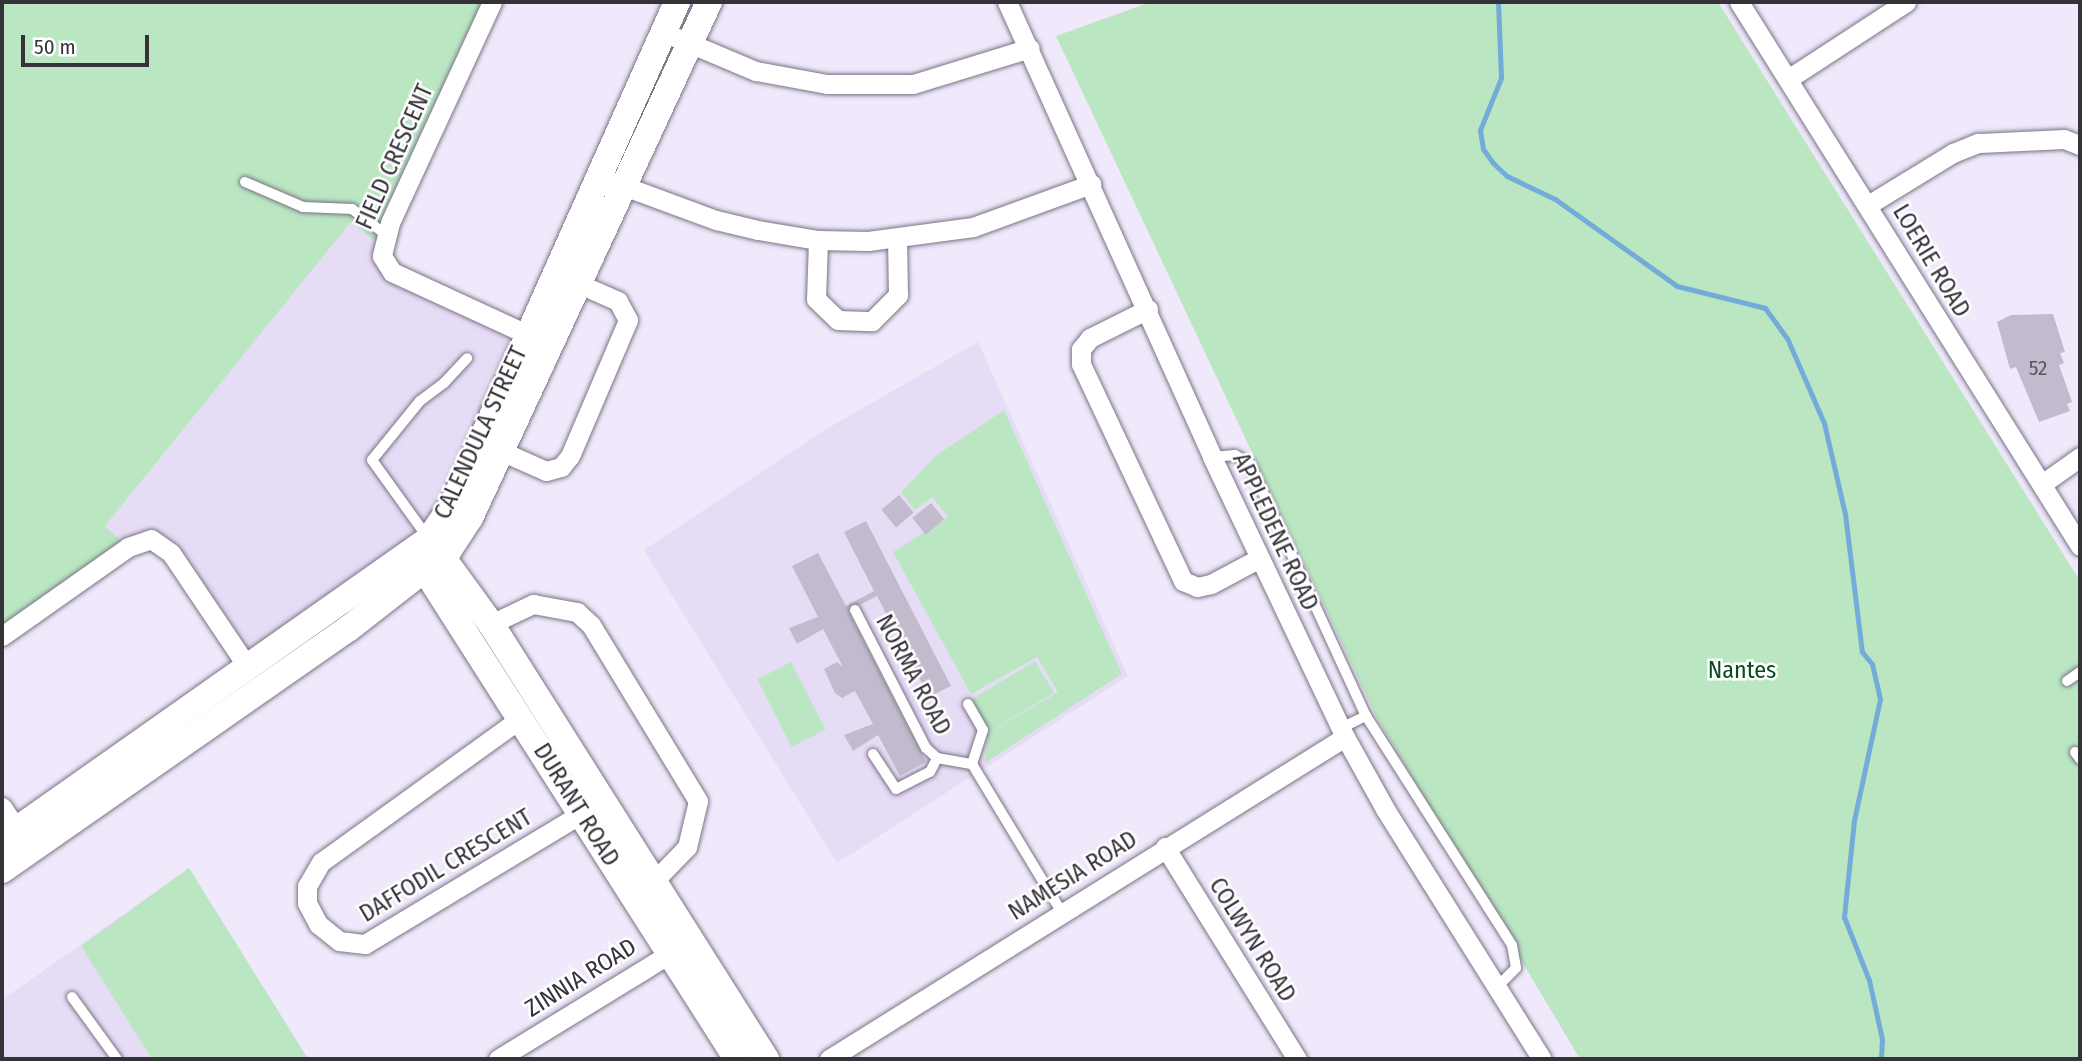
<!DOCTYPE html>
<html>
<head>
<meta charset="utf-8">
<style>
  body { margin:0 }
  #map { position:relative; width:2082px; height:1061px; overflow:hidden; background:#f0e8fb; font-family:"Fira Sans Condensed",sans-serif }
  div>[style] { position:absolute }
  .built>* { inset:0; background:#e7dcf6 }
  .green>* { inset:0; background:#bae7c2; transform-origin:0 0 }
  .stream>* { height:5px; margin:-2.5px; padding:0 2.5px; transform-origin:2.5px; border-radius:2.5px; background:#73acd9 }
  .building>* { inset:0; background:#c2bbcd; transform-origin:0 0 }
  .roads { filter:drop-shadow(0 0 2px #7b7485) drop-shadow(0 0 2px #7b7485) }
  .lane>* { height:10px; margin:-5px; padding:0 5px; transform-origin:5px; border-radius:5px; background:#fff }
  .street>* { height:19px; margin:-9.5px; padding:0 9.5px; transform-origin:9.5px; border-radius:9.5px; background:#fff }
  .secondary>* { height:26px; margin:-13px; padding:0 13px; transform-origin:13px; border-radius:13px; background:#fff }
  span { translate:-50% -50%; white-space:nowrap; text-align:center; line-height:1.15; -webkit-text-stroke:5px #fff; paint-order:stroke }
  .number-label { font-size:21px; color:#59545f }
  .number-label span { -webkit-text-stroke-width:0 }
  .street-label { font-size:24px; color:#36323a }
  .park-label { font-size:24px; color:#0a4c21 }
  .frame { position:absolute; inset:0; border:4px solid #36323a; pointer-events:none }
  .scale { position:absolute; left:21px; top:35px; width:128px; height:32px; box-sizing:border-box; border:4px solid #36323a; border-top:0; padding-left:9px; font-size:21px; line-height:24px; white-space:nowrap; color:#36323a; -webkit-text-stroke:5px #fff; paint-order:stroke }
</style>
</head>
<body>
<div id="map">
  <div class="built">
    <div style="clip-path:polygon(351px 222px,382px 247px,382px 256px,527px 334px,453px 504px,247px 666px,171px 553px,128px 547px,105px 526px)"></div>
    <div style="clip-path:polygon(978px 342px,1128px 676px,837px 863px,644px 550px,823px 431px)"></div>
    <div style="clip-path:polygon(189px 868px,308px 1059px,2px 1059px,2px 1000px)"></div>
  </div>
  <div class="green">
    <div style="clip-path:polygon(2px 2px,492px 2px,382px 247px,351px 222px,105px 526px,128px 547px,2px 636px)"></div>
    <div style="clip-path:polygon(1151px 2px,1718px 2px,2080px 581px,2080px 1059px,1580px 1059px,1377px 718px,1056px 36px)"></div>
    <div style="clip-path:polygon(1004px 410px,1122px 674px,985px 763px,988px 733px,1058px 692px,1037px 657px,971px 694px,893px 552px,948px 517px,932px 497px,915px 510px,901px 492px,937px 455px)"></div>
    <div style="left:1035px;top:661px;width:37px;height:76px;rotate:59deg"></div>
    <div style="left:791px;top:662px;width:76px;height:38px;rotate:63deg"></div>
    <div style="clip-path:polygon(189px 868px,308px 1059px,152px 1059px,81px 946px)"></div>
  </div>
  <div class="stream">
    <div style="left:1498px;top:2px;width:76px;rotate:87.7deg"></div>
    <div style="left:1501px;top:78px;width:56px;rotate:112deg"></div>
    <div style="left:1480px;top:130px;width:19px;rotate:81deg"></div>
    <div style="left:1483px;top:149px;width:17px;rotate:54deg"></div>
    <div style="left:1493px;top:163px;width:19px;rotate:43deg"></div>
    <div style="left:1507px;top:176px;width:53px;rotate:25.6deg"></div>
    <div style="left:1555px;top:199px;width:150px;rotate:35.5deg"></div>
    <div style="left:1677px;top:286px;width:91px;rotate:14deg"></div>
    <div style="left:1765px;top:308px;width:37px;rotate:54deg"></div>
    <div style="left:1787px;top:338px;width:93px;rotate:66.5deg"></div>
    <div style="left:1824px;top:423px;width:93px;rotate:77deg"></div>
    <div style="left:1845px;top:514px;width:139px;rotate:83deg"></div>
    <div style="left:1862px;top:652px;width:16px;rotate:50deg"></div>
    <div style="left:1872px;top:664px;width:36px;rotate:77deg"></div>
    <div style="left:1880px;top:699px;width:124px;rotate:102.1deg"></div>
    <div style="left:1854px;top:820px;width:98px;rotate:95.9deg"></div>
    <div style="left:1844px;top:917px;width:68px;rotate:68.4deg"></div>
    <div style="left:1869px;top:980px;width:60px;rotate:77.6deg"></div>
    <div style="left:1882px;top:1039px;width:20px;rotate:93deg"></div>
  </div>
  <div class="building">
    <div style="clip-path:polygon(2053px 314px,2065px 352px,2060px 353px,2064px 363px,2059px 365px,2072px 402px,2067px 404px,2070px 411px,2039px 422px,2016px 367px,2010px 369px,1997px 322px,2011px 315px)"></div>
    <div style="left:899px;top:495px;width:23px;height:23px;rotate:50deg"></div>
    <div style="left:931px;top:503px;width:21px;height:24px;rotate:51deg"></div>
    <div style="clip-path:polygon(866px 521px,951px 686px,929px 697px,877px 596px,848px 611px,926px 762px,900px 776px,878px 735px,853px 751px,844px 735px,873px 724px,855px 691px,842px 698px,835px 693px,824px 669px,837px 662px,843px 667px,823px 629px,797px 644px,789px 628px,818px 617px,792px 566px,818px 553px,846px 606px,874px 591px,844px 532px)"></div>
  </div>
  <div class="roads">
    <div class="lane">
      <div style="left:245px;top:182px;width:63px;rotate:23.3deg"></div>
      <div style="left:303px;top:207px;width:49px;rotate:2.3deg"></div>
      <div style="left:352px;top:209px;width:41px;rotate:37.1deg"></div>
      <div style="left:1212px;top:457px;width:23px;rotate:-5deg"></div>
      <div style="left:1235px;top:455px;width:17px;rotate:31deg"></div>
      <div style="left:1250px;top:464px;width:277px;rotate:65.3deg"></div>
      <div style="left:1366px;top:716px;width:272px;rotate:57.5deg"></div>
      <div style="left:1512px;top:945px;width:23px;rotate:80deg"></div>
      <div style="left:1516px;top:968px;width:27px;rotate:135deg"></div>
      <div style="left:428px;top:538px;width:96px;rotate:-125.7deg"></div>
      <div style="left:372px;top:460px;width:76px;rotate:-50.9deg"></div>
      <div style="left:420px;top:401px;width:30px;rotate:-37deg"></div>
      <div style="left:444px;top:383px;width:34px;rotate:-47deg"></div>
      <div style="left:855px;top:610px;width:155px;rotate:62.8deg"></div>
      <div style="left:926px;top:748px;width:15px;rotate:42deg"></div>
      <div style="left:937px;top:758px;width:36px;rotate:10deg"></div>
      <div style="left:972px;top:764px;width:172px;rotate:58.8deg"></div>
      <div style="left:2067px;top:681px;width:16px;rotate:-35deg"></div>
      <div style="left:968px;top:704px;width:30px;rotate:60deg"></div>
      <div style="left:983px;top:730px;width:36px;rotate:108deg"></div>
      <div style="left:1341px;top:728px;width:28px;rotate:-26deg"></div>
      <div style="left:2075px;top:752px;width:9px;rotate:54deg"></div>
      <div style="left:873px;top:754px;width:42px;rotate:56.7deg"></div>
      <div style="left:896px;top:789px;width:38px;rotate:-27deg"></div>
      <div style="left:930px;top:772px;width:16px;rotate:-63deg"></div>
      <div style="left:72px;top:997px;width:77px;rotate:54deg"></div>
    </div>
    <div class="street">
      <div style="left:492px;top:2px;width:243px;rotate:114.8deg"></div>
      <div style="left:390px;top:223px;width:34px;rotate:104deg"></div>
      <div style="left:382px;top:256px;width:19px;rotate:58deg"></div>
      <div style="left:392px;top:272px;width:149px;rotate:24.7deg"></div>
      <div style="left:1007px;top:2px;width:499px;rotate:65.7deg"></div>
      <div style="left:1212px;top:457px;width:310px;rotate:64.6deg"></div>
      <div style="left:1345px;top:737px;width:82px;rotate:60.9deg"></div>
      <div style="left:1385px;top:809px;width:295px;rotate:57.9deg"></div>
      <div style="left:1739px;top:2px;width:642px;rotate:57.92deg"></div>
      <div style="left:663px;top:32px;width:101px;rotate:22.8deg"></div>
      <div style="left:756px;top:71px;width:72px;rotate:10.4deg"></div>
      <div style="left:827px;top:84px;width:86px"></div>
      <div style="left:913px;top:84px;width:122px;rotate:-17.1deg"></div>
      <div style="left:1788px;top:79px;width:141px;rotate:-33.1deg"></div>
      <div style="left:613px;top:182px;width:110px;rotate:20.3deg"></div>
      <div style="left:716px;top:220px;width:43px;rotate:13.4deg"></div>
      <div style="left:758px;top:230px;width:61px;rotate:9.5deg"></div>
      <div style="left:818px;top:240px;width:50px;rotate:1.1deg"></div>
      <div style="left:868px;top:241px;width:106px;rotate:-7.6deg"></div>
      <div style="left:973px;top:227px;width:126px;rotate:-20deg"></div>
      <div style="left:1868px;top:205px;width:100px;rotate:-31.5deg"></div>
      <div style="left:1953px;top:153px;width:27px;rotate:-22deg"></div>
      <div style="left:1978px;top:143px;width:86px;rotate:-2.7deg"></div>
      <div style="left:2064px;top:139px;width:17px;rotate:21deg"></div>
      <div style="left:818px;top:240px;width:59px;rotate:91.9deg"></div>
      <div style="left:816px;top:299px;width:30px;rotate:44deg"></div>
      <div style="left:838px;top:320px;width:34px;rotate:2deg"></div>
      <div style="left:872px;top:321px;width:37px;rotate:-45deg"></div>
      <div style="left:898px;top:295px;width:56px;rotate:-91deg"></div>
      <div style="left:1148px;top:309px;width:65px;rotate:153.4deg"></div>
      <div style="left:1090px;top:338px;width:14px;rotate:129deg"></div>
      <div style="left:1081px;top:349px;width:15px;rotate:90deg"></div>
      <div style="left:1081px;top:364px;width:240px;rotate:64.8deg"></div>
      <div style="left:1183px;top:581px;width:15px;rotate:23deg"></div>
      <div style="left:1197px;top:587px;width:14px;rotate:-12deg"></div>
      <div style="left:1211px;top:584px;width:55px;rotate:-28deg"></div>
      <div style="left:501px;top:451px;width:49px;rotate:24deg"></div>
      <div style="left:546px;top:471px;width:16px;rotate:-15deg"></div>
      <div style="left:561px;top:467px;width:14px;rotate:-51deg"></div>
      <div style="left:570px;top:456px;width:148px;rotate:-66.9deg"></div>
      <div style="left:628px;top:320px;width:21px;rotate:-118deg"></div>
      <div style="left:618px;top:301px;width:45px;rotate:-156.3deg"></div>
      <div style="left:2042px;top:484px;width:47px;rotate:-35.4deg"></div>
      <div style="left:491px;top:624px;width:47px;rotate:-25.5deg"></div>
      <div style="left:533px;top:604px;width:45px;rotate:10.3deg"></div>
      <div style="left:577px;top:612px;width:19px;rotate:43deg"></div>
      <div style="left:591px;top:625px;width:206px;rotate:58.7deg"></div>
      <div style="left:698px;top:801px;width:47px;rotate:103.4deg"></div>
      <div style="left:687px;top:847px;width:47px;rotate:134.1deg"></div>
      <div style="left:2px;top:636px;width:154px;rotate:-35.2deg"></div>
      <div style="left:128px;top:547px;width:24px;rotate:-19deg"></div>
      <div style="left:151px;top:539px;width:24px;rotate:35deg"></div>
      <div style="left:171px;top:553px;width:136px;rotate:56.1deg"></div>
      <div style="left:521px;top:718px;width:246px;rotate:144.2deg"></div>
      <div style="left:321px;top:862px;width:28px;rotate:120deg"></div>
      <div style="left:307px;top:886px;width:17px;rotate:90deg"></div>
      <div style="left:307px;top:903px;width:24px;rotate:62deg"></div>
      <div style="left:318px;top:924px;width:27px;rotate:39deg"></div>
      <div style="left:339px;top:941px;width:26px;rotate:7deg"></div>
      <div style="left:365px;top:944px;width:253px;rotate:-31.1deg"></div>
      <div style="left:2px;top:807px;width:27px;rotate:56deg"></div>
      <div style="left:1165px;top:847px;width:250px;rotate:58.1deg"></div>
      <div style="left:498px;top:1059px;width:212px;rotate:-31.5deg"></div>
      <div style="left:829px;top:1059px;width:608px;rotate:-31.97deg"></div>
    </div>
    <div class="secondary">
      <div style="left:432px;top:543px;width:100px;rotate:53.9deg"></div>
      <div style="left:491px;top:624px;width:515px;rotate:57.7deg"></div>
      <div style="left:418px;top:559px;width:593px;rotate:57.46deg"></div>
      <div style="left:2px;top:840px;width:522px;rotate:-35.18deg"></div>
      <div style="left:429px;top:539px;width:42px;rotate:-55.6deg"></div>
      <div style="left:453px;top:504px;width:550px;rotate:-65.95deg"></div>
      <div style="left:2px;top:870px;width:422px;rotate:-34.9deg"></div>
      <div style="left:348px;top:629px;width:128px;rotate:-38deg"></div>
      <div style="left:449px;top:550px;width:38px;rotate:-57deg"></div>
      <div style="left:470px;top:518px;width:569px;rotate:-65.15deg"></div>
    </div>
  </div>
  <div class="number-label">
    <span style="left:2038px;top:368px">52</span>
  </div>
  <div class="street-label">
    <span style="left:395px;top:157px;rotate:-66deg">FIELD CRESCENT</span>
    <span style="left:1931px;top:261px;rotate:59deg">LOERIE ROAD</span>
    <span style="left:481px;top:433px;rotate:-65deg">CALENDULA STREET</span>
    <span style="left:1275px;top:532px;rotate:65deg">APPLEDENE ROAD</span>
    <span style="left:913px;top:675px;rotate:62deg">NORMA ROAD</span>
    <span style="left:576px;top:805px;rotate:58deg">DURANT ROAD</span>
    <span style="left:446px;top:866px;rotate:-31deg">DAFFODIL CRESCENT</span>
    <span style="left:1073px;top:876px;rotate:-32deg">NAMESIA ROAD</span>
    <span style="left:1252px;top:940px;rotate:58deg">COLWYN ROAD</span>
    <span style="left:581px;top:978px;rotate:-32deg">ZINNIA ROAD</span>
  </div>
  <div class="park-label">
    <span style="left:1742px;top:671px">Nantes</span>
  </div>
  <div class="frame"></div>
  <div class="scale">50 m</div>
</div>
</body>
</html>
